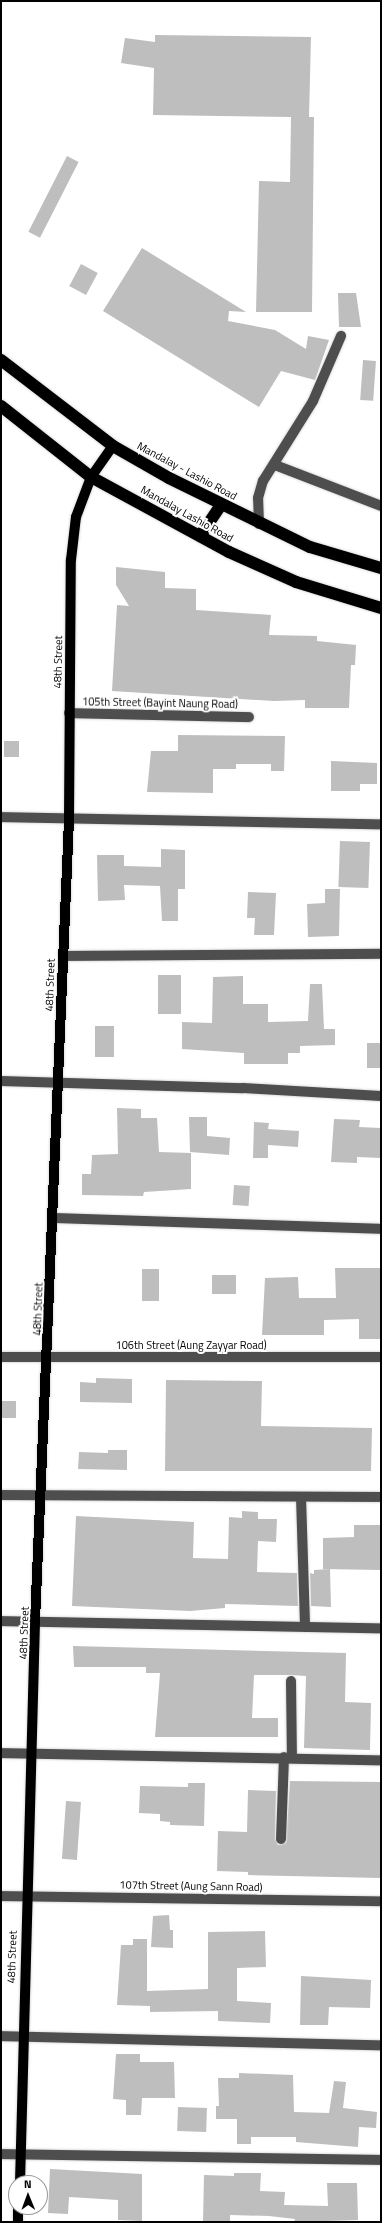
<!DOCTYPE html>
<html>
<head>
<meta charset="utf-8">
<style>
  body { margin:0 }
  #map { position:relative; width:382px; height:2223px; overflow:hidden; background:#fff; font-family:"Titillium Web",sans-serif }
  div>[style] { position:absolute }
  .building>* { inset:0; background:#bebebe; transform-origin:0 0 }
  .roads { filter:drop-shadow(0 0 1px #dbdbdb) drop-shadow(0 0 1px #dbdbdb) }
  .minor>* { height:10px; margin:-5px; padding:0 5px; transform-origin:5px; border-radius:5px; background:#4e4e4e }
  .major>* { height:10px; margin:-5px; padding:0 5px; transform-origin:5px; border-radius:5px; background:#000 }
  .highway>* { height:12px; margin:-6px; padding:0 6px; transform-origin:6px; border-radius:6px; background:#000 }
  span { translate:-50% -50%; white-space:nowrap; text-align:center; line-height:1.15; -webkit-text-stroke:4px #fff; paint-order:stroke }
  .street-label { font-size:11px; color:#000 }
  .frame { position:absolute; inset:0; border:2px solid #000; pointer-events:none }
  .north { position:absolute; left:8px; top:2175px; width:40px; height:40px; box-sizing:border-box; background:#fff; border:1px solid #999; border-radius:50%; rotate:359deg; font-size:11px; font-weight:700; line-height:16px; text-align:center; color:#000 }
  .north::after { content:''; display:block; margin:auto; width:14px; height:18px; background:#000; clip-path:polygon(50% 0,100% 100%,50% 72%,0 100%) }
</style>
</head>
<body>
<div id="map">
  <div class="building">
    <div style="clip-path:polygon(155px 35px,311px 37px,309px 117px,314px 117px,312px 312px,256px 312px,259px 181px,290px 182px,291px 117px,153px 115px,154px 68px,121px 63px,125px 38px,155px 42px)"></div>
    <div style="left:67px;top:156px;width:13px;height:85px;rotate:27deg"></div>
    <div style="clip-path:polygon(142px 248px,246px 312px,229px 311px,228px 321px,275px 330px,306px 349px,308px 336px,329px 340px,315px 380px,281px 371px,259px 407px,103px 311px)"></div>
    <div style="left:81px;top:264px;width:19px;height:25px;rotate:28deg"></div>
    <div style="clip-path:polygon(338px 293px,356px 293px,361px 327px,339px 327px)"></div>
    <div style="left:363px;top:360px;width:13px;height:40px;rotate:4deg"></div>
    <div style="clip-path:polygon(116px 567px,165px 572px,165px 588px,196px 589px,196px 610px,271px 615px,269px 635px,317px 636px,317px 641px,356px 645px,355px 665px,351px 665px,349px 708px,305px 708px,305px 700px,274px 701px,112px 691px,117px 605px,129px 606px,116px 585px)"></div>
    <div style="clip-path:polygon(178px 735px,285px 736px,284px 771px,271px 771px,271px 764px,236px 764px,236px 769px,213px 769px,213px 793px,147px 792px,151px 751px,178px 751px)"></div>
    <div style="left:4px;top:741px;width:15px;height:16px"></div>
    <div style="clip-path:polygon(331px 761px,377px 763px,377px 784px,360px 784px,360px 791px,331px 791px)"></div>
    <div style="left:340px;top:841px;width:30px;height:46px;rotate:2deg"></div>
    <div style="clip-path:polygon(161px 849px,185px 850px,185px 889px,178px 889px,178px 921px,162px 921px,160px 886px,124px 885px,125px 900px,98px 901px,97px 855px,124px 855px,124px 866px,161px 867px)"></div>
    <div style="clip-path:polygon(325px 889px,340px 889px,339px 936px,308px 937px,307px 904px,325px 903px)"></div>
    <div style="clip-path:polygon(248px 892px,276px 893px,274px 935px,254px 935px,255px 918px,247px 918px)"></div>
    <div style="left:158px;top:975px;width:23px;height:39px"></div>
    <div style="clip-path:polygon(243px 976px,243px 1004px,268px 1004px,268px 1022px,308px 1021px,310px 984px,322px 984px,324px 1029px,335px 1029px,335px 1045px,300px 1046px,300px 1053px,288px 1053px,288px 1064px,244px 1064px,244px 1053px,182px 1049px,182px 1022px,212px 1023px,213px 977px)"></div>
    <div style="left:95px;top:1026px;width:19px;height:31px"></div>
    <div style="left:367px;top:1043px;width:14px;height:25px"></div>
    <div style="clip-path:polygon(117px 1108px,141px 1109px,141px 1118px,157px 1118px,159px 1152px,191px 1153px,191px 1189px,144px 1192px,143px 1196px,82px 1195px,82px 1174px,91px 1174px,92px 1155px,118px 1154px)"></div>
    <div style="clip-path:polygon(189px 1117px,207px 1117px,207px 1136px,230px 1138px,229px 1155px,190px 1152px)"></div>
    <div style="clip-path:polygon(334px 1119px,360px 1120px,359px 1127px,381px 1128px,381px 1158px,357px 1157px,357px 1163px,331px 1162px)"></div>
    <div style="clip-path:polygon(254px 1122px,269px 1123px,268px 1129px,299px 1131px,298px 1147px,268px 1145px,268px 1158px,253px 1158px)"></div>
    <div style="left:234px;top:1185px;width:16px;height:20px;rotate:4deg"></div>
    <div style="clip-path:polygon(335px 1268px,381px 1268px,381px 1339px,359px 1339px,359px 1319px,324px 1320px,324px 1335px,262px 1335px,265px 1278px,298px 1277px,299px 1298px,336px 1298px)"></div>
    <div style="left:142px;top:1269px;width:17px;height:32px"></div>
    <div style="left:212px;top:1275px;width:24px;height:19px"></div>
    <div style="clip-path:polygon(96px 1378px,132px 1379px,132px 1403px,80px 1402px,80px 1382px,96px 1383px)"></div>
    <div style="clip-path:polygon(166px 1380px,262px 1381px,261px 1426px,372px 1428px,371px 1471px,165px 1471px)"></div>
    <div style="left:1px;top:1401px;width:15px;height:17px"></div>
    <div style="clip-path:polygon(108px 1450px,127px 1450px,127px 1470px,78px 1469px,79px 1452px,108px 1453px)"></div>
    <div style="clip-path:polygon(242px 1511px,258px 1512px,258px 1519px,277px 1519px,276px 1542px,258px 1541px,257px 1572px,297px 1573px,298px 1606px,225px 1604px,225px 1608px,190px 1611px,72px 1606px,76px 1516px,194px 1522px,193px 1558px,228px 1559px,229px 1517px,242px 1518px)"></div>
    <div style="clip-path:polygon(354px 1525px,381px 1525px,381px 1570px,323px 1569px,323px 1538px,354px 1537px)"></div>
    <div style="clip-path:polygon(330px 1569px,331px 1607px,311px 1606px,310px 1573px,314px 1574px,314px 1570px)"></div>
    <div style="clip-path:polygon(73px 1646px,346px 1653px,345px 1702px,371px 1703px,370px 1750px,304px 1748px,306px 1676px,291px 1675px,254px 1675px,252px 1718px,278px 1718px,278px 1737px,155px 1737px,160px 1673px,146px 1673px,146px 1667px,74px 1667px)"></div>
    <div style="clip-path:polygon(290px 1781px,381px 1782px,381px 1878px,248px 1875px,248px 1872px,217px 1871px,218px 1831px,247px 1832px,248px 1790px,276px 1791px,275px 1839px,278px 1845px,286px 1843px)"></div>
    <div style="clip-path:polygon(188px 1783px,205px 1783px,204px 1826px,170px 1825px,170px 1822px,160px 1821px,160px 1814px,139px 1813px,140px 1786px,188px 1787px)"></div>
    <div style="left:66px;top:1801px;width:15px;height:58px;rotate:4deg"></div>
    <div style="clip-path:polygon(169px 1915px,170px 1930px,173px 1930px,173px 1948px,151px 1947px,153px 1916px)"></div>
    <div style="clip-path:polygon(265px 1931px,266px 1967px,237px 1968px,237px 2001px,271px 2003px,270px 2023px,218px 2021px,218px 2011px,150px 2012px,150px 2006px,117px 2005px,121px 1945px,133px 1945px,133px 1939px,147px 1939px,147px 1991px,208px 1989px,208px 1932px)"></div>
    <div style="clip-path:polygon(301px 1976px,371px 1980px,370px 2008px,329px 2007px,328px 2025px,300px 2025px)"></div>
    <div style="clip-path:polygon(116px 2054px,140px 2054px,140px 2062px,174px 2062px,175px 2098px,142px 2098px,141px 2115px,126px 2115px,126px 2100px,113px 2099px)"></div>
    <div style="clip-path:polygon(239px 2073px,293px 2075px,294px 2112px,329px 2113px,334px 2081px,346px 2082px,343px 2108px,377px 2112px,376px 2128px,359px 2127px,358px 2147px,296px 2142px,296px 2137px,251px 2137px,251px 2144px,237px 2144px,237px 2119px,216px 2119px,216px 2106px,219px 2106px,218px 2078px,239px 2078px)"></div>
    <div style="left:178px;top:2107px;width:29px;height:24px;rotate:2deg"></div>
    <div style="clip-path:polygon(50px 2169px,142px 2174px,142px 2221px,118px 2220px,118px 2200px,69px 2197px,68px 2214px,48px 2213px)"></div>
    <div style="clip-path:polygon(234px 2173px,261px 2173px,260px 2191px,285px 2192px,284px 2205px,328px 2206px,327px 2183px,357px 2183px,358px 2220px,294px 2222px,295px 2219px,269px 2216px,230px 2215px,230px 2222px,203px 2222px,204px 2175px,234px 2176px)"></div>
  </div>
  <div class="roads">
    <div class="minor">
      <div style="left:275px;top:465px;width:114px;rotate:21.1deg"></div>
      <div style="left:259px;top:524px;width:26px;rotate:-92deg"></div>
      <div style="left:258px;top:498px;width:18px;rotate:-74deg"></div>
      <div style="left:263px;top:481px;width:94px;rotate:-58deg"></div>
      <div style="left:313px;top:401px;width:71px;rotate:-66.7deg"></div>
      <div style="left:69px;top:713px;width:180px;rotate:1.3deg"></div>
      <div style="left:1px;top:817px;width:380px;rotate:1.1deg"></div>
      <div style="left:63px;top:956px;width:318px;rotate:-0.4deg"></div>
      <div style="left:1px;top:1081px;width:242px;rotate:1.7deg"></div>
      <div style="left:243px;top:1088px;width:138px;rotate:3.3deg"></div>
      <div style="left:52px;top:1218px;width:329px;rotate:1.9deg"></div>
      <div style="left:1px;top:1357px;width:380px"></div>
      <div style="left:1px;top:1495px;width:380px;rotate:0.3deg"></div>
      <div style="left:301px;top:1497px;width:130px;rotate:88.2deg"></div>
      <div style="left:1px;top:1621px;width:380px;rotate:1.1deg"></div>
      <div style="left:291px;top:1681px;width:77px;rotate:89.3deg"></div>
      <div style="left:1px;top:1753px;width:380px;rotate:1.1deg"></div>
      <div style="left:281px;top:1839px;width:82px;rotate:-87.9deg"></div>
      <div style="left:1px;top:1896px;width:380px;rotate:0.8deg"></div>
      <div style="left:1px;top:2036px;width:380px;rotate:1.4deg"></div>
      <div style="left:1px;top:2154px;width:380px;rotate:0.9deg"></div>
    </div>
    <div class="major">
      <div style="left:20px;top:2183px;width:562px;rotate:-88.47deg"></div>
      <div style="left:35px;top:1621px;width:803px;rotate:-87.57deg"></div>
      <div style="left:69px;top:819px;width:259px;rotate:-89.6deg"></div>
      <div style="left:71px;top:560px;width:43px;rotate:-83.4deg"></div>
      <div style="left:76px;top:517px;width:43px;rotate:-69.4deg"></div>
      <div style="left:91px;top:477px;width:38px;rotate:-55deg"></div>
      <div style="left:18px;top:2222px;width:15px;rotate:-90deg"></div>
    </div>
    <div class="highway">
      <div style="left:1px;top:360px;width:141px;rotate:37.5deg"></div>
      <div style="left:113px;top:446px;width:64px;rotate:29.7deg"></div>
      <div style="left:169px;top:478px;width:157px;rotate:26.1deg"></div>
      <div style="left:310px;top:547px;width:74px;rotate:16.5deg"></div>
      <div style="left:1px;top:406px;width:115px;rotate:38.3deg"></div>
      <div style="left:91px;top:477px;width:157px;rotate:28.5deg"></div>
      <div style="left:229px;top:552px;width:73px;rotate:24.1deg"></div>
      <div style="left:296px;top:582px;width:89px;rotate:17deg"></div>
      <div style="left:200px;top:536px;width:37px;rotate:-56deg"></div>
    </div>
  </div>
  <div class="street-label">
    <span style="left:187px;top:471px;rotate:28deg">Mandalay - Lashio Road</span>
    <span style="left:187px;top:514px;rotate:29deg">Mandalay Lashio Road</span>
    <span style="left:58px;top:662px;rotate:-89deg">48th Street</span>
    <span style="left:160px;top:703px;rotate:1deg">105th Street (Bayint Naung Road)</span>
    <span style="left:50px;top:985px;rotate:-88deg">48th Street</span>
    <span style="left:38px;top:1309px;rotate:-88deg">48th Street</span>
    <span style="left:191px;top:1345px">106th Street (Aung Zayyar Road)</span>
    <span style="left:24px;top:1633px;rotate:-88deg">48th Street</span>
    <span style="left:191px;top:1886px;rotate:1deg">107th Street (Aung Sann Road)</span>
    <span style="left:12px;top:1957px;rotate:-88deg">48th Street</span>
  </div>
  <div class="frame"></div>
  <div class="north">N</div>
</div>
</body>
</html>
